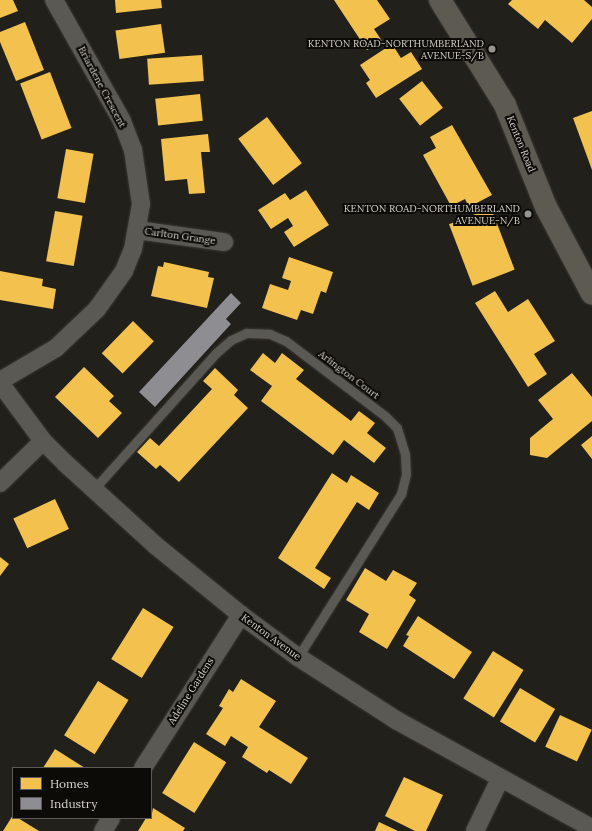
<!DOCTYPE html>
<html>
<head>
<meta charset="utf-8">
<style>
  body { margin:0 }
  #map { position:relative; width:592px; height:831px; overflow:hidden; background:#22201a; font-family:Lora,serif }
  div>[style] { position:absolute }
  .homes>* { inset:0; background:#f2c14e; transform-origin:0 0 }
  .industry>* { inset:0; background:#8d8d92 }
  .roads { filter:drop-shadow(0 0 1px #3b3936) drop-shadow(0 0 1px #3b3936) }
  .lane>* { height:9px; margin:-4.5px; padding:0 4.5px; transform-origin:4.5px; border-radius:4.5px; background:#5a5954 }
  .street>* { height:18px; margin:-9px; padding:0 9px; transform-origin:9px; border-radius:9px; background:#5a5954 }
  .secondary>* { height:22px; margin:-11px; padding:0 11px; transform-origin:11px; border-radius:11px; background:#5c5a51 }
  .dots>* { width:11px; height:11px; translate:-50% -50%; box-sizing:border-box; border:2px solid #0d0b07; border-radius:50% }
  span { translate:-50% -50%; white-space:nowrap; text-align:center; line-height:1.15; -webkit-text-stroke:4px #0d0b07; paint-order:stroke }
  .poi-label { font-size:10px; color:#d5d3cc }
  .right { translate:-100% -50%; text-align:right }
  .street-label { font-size:10px; color:#d5d3cc }
  .legend { position:absolute; left:12px; top:767px; width:140px; height:52px; box-sizing:border-box; background:#0d0b07; border:1px solid #5d5b56; margin:0; padding:5px 7px; list-style:none; font-size:12px; color:#d5d3cc }
  .legend li { display:flex; align-items:center; gap:8px; height:20px }
  .legend b { width:20px; border:1px solid #5d5b56 }
</style>
</head>
<body>
<div id="map">
  <div class="homes">
    <div style="clip-path:polygon(0 0,13px 0,18px 11px,0 18px)"></div>
    <div style="clip-path:polygon(115px 0,161px 0,162px 8px,116px 13px)"></div>
    <div style="clip-path:polygon(334px 0,377px 0,390px 19px,374px 29px,382px 41px,367px 50px)"></div>
    <div style="clip-path:polygon(512px 0,584px 0,592px 7px,592px 19px,572px 43px,545px 20px,538px 29px,508px 4px)"></div>
    <div style="clip-path:polygon(25px 22px,44px 70px,16px 81px,0 42px,0 32px)"></div>
    <div style="left:161px;top:24px;width:29px;height:46px;rotate:82deg"></div>
    <div style="clip-path:polygon(392px 44px,401px 58px,411px 52px,422px 69px,376px 98px,366px 83px,370px 80px,360px 65px)"></div>
    <div style="left:202px;top:55px;width:26px;height:55px;rotate:86deg"></div>
    <div style="left:50px;top:72px;width:60px;height:32px;rotate:69deg"></div>
    <div style="left:422px;top:81px;width:34px;height:29px;rotate:52deg"></div>
    <div style="left:200px;top:94px;width:27px;height:45px;rotate:84deg"></div>
    <div style="clip-path:polygon(592px 111px,592px 170px,573px 118px)"></div>
    <div style="left:267px;top:117px;width:58px;height:36px;rotate:53deg"></div>
    <div style="clip-path:polygon(452px 125px,492px 195px,469px 207px,465px 199px,451px 206px,423px 155px,436px 148px,430px 137px)"></div>
    <div style="clip-path:polygon(208px 134px,210px 152px,201px 152px,205px 193px,189px 194px,187px 179px,165px 181px,161px 139px)"></div>
    <div style="left:66px;top:149px;width:28px;height:50px;rotate:10deg"></div>
    <div style="clip-path:polygon(306px 190px,329px 225px,294px 247px,284px 232px,293px 226px,288px 218px,271px 229px,258px 210px,285px 193px,290px 200px)"></div>
    <div style="left:491px;top:208px;width:66px;height:45px;rotate:69deg"></div>
    <div style="left:55px;top:211px;width:28px;height:51px;rotate:10deg"></div>
    <div style="clip-path:polygon(289px 257px,333px 272px,326px 293px,321px 291px,313px 314px,301px 310px,297px 320px,262px 308px,270px 284px,288px 290px,291px 281px,282px 278px)"></div>
    <div style="clip-path:polygon(164px 262px,209px 272px,208px 277px,214px 278px,207px 308px,151px 296px,158px 266px,163px 267px)"></div>
    <div style="clip-path:polygon(0 271px,43px 279px,42px 286px,56px 289px,53px 309px,0 300px)"></div>
    <div style="clip-path:polygon(495px 291px,508px 312px,528px 299px,555px 341px,534px 354px,547px 374px,528px 387px,475px 303px)"></div>
    <div style="left:133px;top:321px;width:29px;height:45px;rotate:44deg"></div>
    <div style="clip-path:polygon(263px 353px,275px 363px,282px 353px,304px 370px,296px 379px,351px 421px,359px 411px,375px 423px,367px 433px,386px 448px,374px 463px,344px 440px,333px 455px,261px 401px,272px 386px,250px 370px)"></div>
    <div style="clip-path:polygon(84px 367px,114px 396px,109px 401px,122px 413px,98px 438px,55px 397px)"></div>
    <div style="clip-path:polygon(215px 368px,238px 390px,234px 395px,248px 408px,179px 482px,160px 465px,156px 469px,137px 452px,150px 438px,159px 446px,212px 389px,203px 381px)"></div>
    <div style="clip-path:polygon(572px 373px,592px 397px,592px 421px,547px 458px,530px 455px,530px 438px,553px 419px,538px 400px)"></div>
    <div style="clip-path:polygon(592px 436px,592px 459px,581px 445px)"></div>
    <div style="clip-path:polygon(332px 473px,347px 483px,351px 475px,379px 493px,369px 510px,357px 502px,315px 568px,331px 578px,324px 589px,278px 558px)"></div>
    <div style="left:55px;top:499px;width:33px;height:46px;rotate:65deg"></div>
    <div style="clip-path:polygon(0 557px,9px 564px,0 576px)"></div>
    <div style="clip-path:polygon(365px 568px,386px 581px,393px 570px,417px 583px,409px 595px,416px 600px,387px 649px,359px 632px,369px 614px,346px 600px)"></div>
    <div style="left:143px;top:608px;width:36px;height:60px;rotate:32deg"></div>
    <div style="clip-path:polygon(418px 616px,472px 652px,454px 679px,403px 646px,409px 636px,406px 635px)"></div>
    <div style="left:493px;top:651px;width:36px;height:56px;rotate:32deg"></div>
    <div style="clip-path:polygon(241px 679px,276px 701px,259px 727px,308px 758px,291px 784px,269px 770px,267px 773px,242px 757px,248px 747px,231px 736px,225px 746px,206px 734px,223px 708px,219px 706px,229px 689px,233px 692px)"></div>
    <div style="left:98px;top:681px;width:36px;height:64px;rotate:32deg"></div>
    <div style="left:520px;top:688px;width:41px;height:39px;rotate:31deg"></div>
    <div style="left:560px;top:715px;width:35px;height:35px;rotate:25deg"></div>
    <div style="left:194px;top:742px;width:38px;height:60px;rotate:32deg"></div>
    <div style="clip-path:polygon(55px 749px,85px 768px,43px 768px)"></div>
    <div style="clip-path:polygon(404px 777px,443px 795px,426px 831px,415px 831px,385px 816px)"></div>
    <div style="clip-path:polygon(153px 808px,185px 828px,183px 831px,138px 831px,146px 818px,151px 818px)"></div>
    <div style="clip-path:polygon(13px 815px,13px 818px,18px 818px,39px 831px,3px 831px)"></div>
    <div style="clip-path:polygon(379px 822px,398px 831px,375px 831px)"></div>
  </div>
  <div class="industry">
    <div style="clip-path:polygon(231px 293px,241px 303px,226px 319px,231px 324px,155px 407px,139px 392px)"></div>
  </div>
  <div class="roads">
    <div class="lane">
      <div style="left:94px;top:489px;width:183px;rotate:-48.1deg"></div>
      <div style="left:216px;top:353px;width:20px;rotate:-41deg"></div>
      <div style="left:231px;top:340px;width:17px;rotate:-25deg"></div>
      <div style="left:246px;top:333px;width:24px;rotate:2deg"></div>
      <div style="left:270px;top:334px;width:17px;rotate:24deg"></div>
      <div style="left:286px;top:341px;width:124px;rotate:37.1deg"></div>
      <div style="left:385px;top:416px;width:17px;rotate:45deg"></div>
      <div style="left:397px;top:428px;width:28px;rotate:73deg"></div>
      <div style="left:405px;top:455px;width:19px;rotate:87deg"></div>
      <div style="left:406px;top:474px;width:21px;rotate:104deg"></div>
      <div style="left:401px;top:494px;width:193px;rotate:122.3deg"></div>
    </div>
    <div class="street">
      <div style="left:137px;top:230px;width:88px;rotate:7.9deg"></div>
      <div style="left:0;top:381px;width:65px;rotate:-30.5deg"></div>
      <div style="left:56px;top:348px;width:57px;rotate:-43.6deg"></div>
      <div style="left:97px;top:309px;width:47px;rotate:-54.6deg"></div>
      <div style="left:124px;top:271px;width:24px;rotate:-68deg"></div>
      <div style="left:133px;top:249px;width:46px;rotate:-79.9deg"></div>
      <div style="left:141px;top:204px;width:55px;rotate:-98.4deg"></div>
      <div style="left:133px;top:150px;width:31px;rotate:-111deg"></div>
      <div style="left:122px;top:121px;width:139px;rotate:-119.3deg"></div>
      <div style="left:0;top:383px;width:72px;rotate:53.4deg"></div>
      <div style="left:43px;top:441px;width:31px;rotate:45deg"></div>
      <div style="left:65px;top:463px;width:122px;rotate:42.3deg"></div>
      <div style="left:155px;top:545px;width:111px;rotate:39.1deg"></div>
      <div style="left:241px;top:615px;width:71px;rotate:36.4deg"></div>
      <div style="left:298px;top:657px;width:117px;rotate:32.7deg"></div>
      <div style="left:396px;top:720px;width:224px;rotate:28.9deg"></div>
      <div style="left:0;top:483px;width:60px;rotate:-44.3deg"></div>
      <div style="left:143px;top:768px;width:182px;rotate:-57.4deg"></div>
      <div style="left:103px;top:831px;width:15px;rotate:-58deg"></div>
      <div style="left:475px;top:831px;width:58px;rotate:-64.3deg"></div>
    </div>
    <div class="secondary">
      <div style="left:440px;top:0;width:123px;rotate:58.2deg"></div>
      <div style="left:505px;top:105px;width:110px;rotate:68.1deg"></div>
      <div style="left:546px;top:207px;width:98px;rotate:62.1deg"></div>
    </div>
  </div>
  <div class="dots">
    <div style="left:492px;top:49px;background:#96948e"></div>
    <div style="left:528px;top:214px;background:#96948e"></div>
  </div>
  <div class="poi-label">
    <span class="right" style="left:484px;top:49px">KENTON ROAD-NORTHUMBERLAND<br>AVENUE-S/B</span>
    <span class="right" style="left:520px;top:214px">KENTON ROAD-NORTHUMBERLAND<br>AVENUE-N/B</span>
  </div>
  <div class="street-label">
    <span style="left:102px;top:87px;rotate:62deg">Briardene Crescent</span>
    <span style="left:521px;top:144px;rotate:68deg">Kenton Road</span>
    <span style="left:180px;top:236px;rotate:8deg">Carlton Grange</span>
    <span style="left:349px;top:375px;rotate:37deg">Arlington Court</span>
    <span style="left:271px;top:637px;rotate:36deg">Kenton Avenue</span>
    <span style="left:191px;top:691px;rotate:-58deg">Adeline Gardens</span>
  </div>
  <ul class="legend">
  <li><b style="height:11px;background:#f2c14e"></b>Homes</li>
  <li><b style="height:11px;background:#8d8d92"></b>Industry</li>
  </ul>
</div>
</body>
</html>
